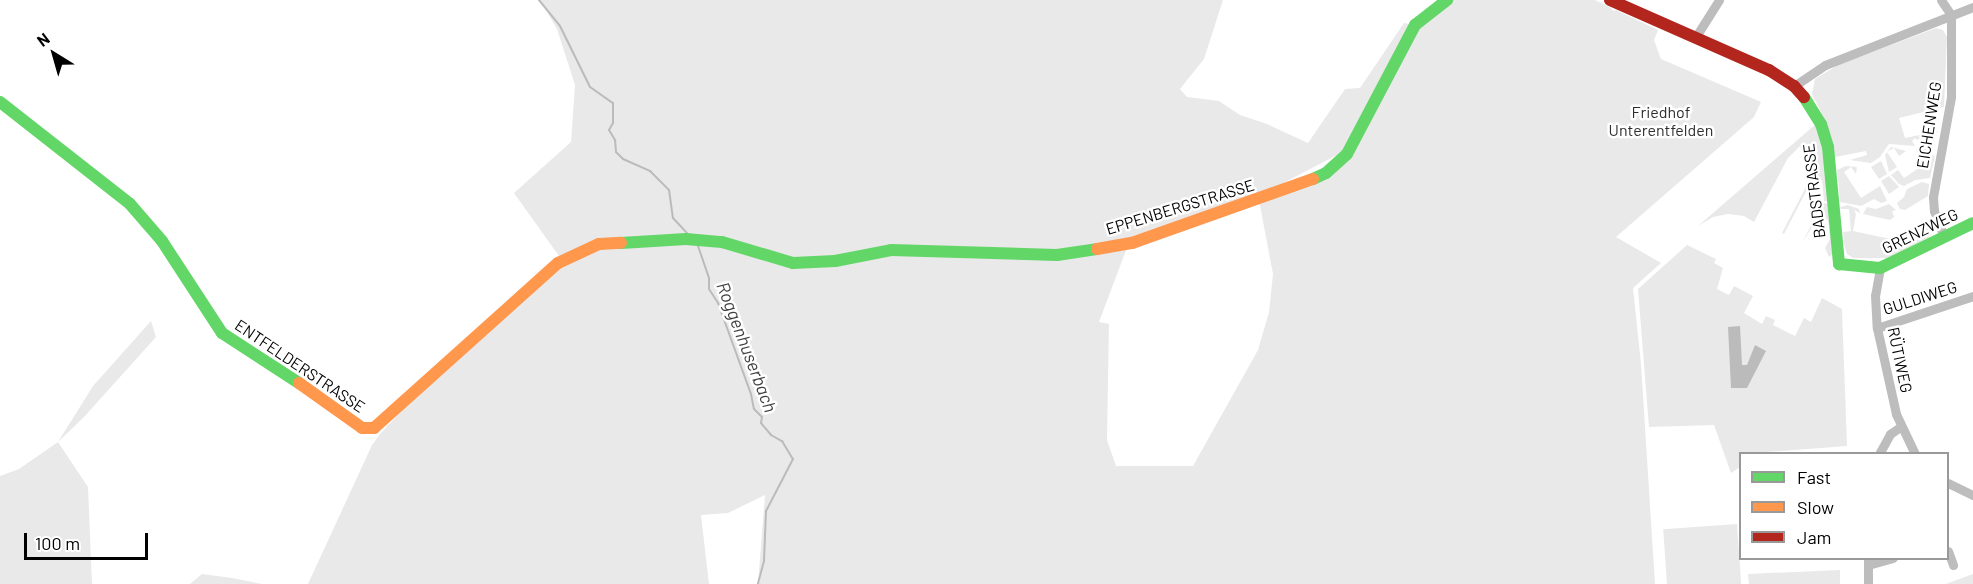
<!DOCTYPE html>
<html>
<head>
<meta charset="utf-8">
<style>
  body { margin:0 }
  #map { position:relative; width:1973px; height:584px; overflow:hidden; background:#fff; font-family:Barlow,sans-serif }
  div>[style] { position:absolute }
  .green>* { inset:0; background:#e9e9e9; transform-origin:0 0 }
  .water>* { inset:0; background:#bbb }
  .stream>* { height:2px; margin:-1px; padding:0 1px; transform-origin:1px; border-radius:1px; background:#bbb }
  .street>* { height:9px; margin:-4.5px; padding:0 4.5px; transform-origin:4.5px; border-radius:4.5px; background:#bdbdbd }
  .fast>* { height:12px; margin:-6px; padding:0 6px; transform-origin:6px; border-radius:6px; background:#63d668 }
  .slow>* { height:12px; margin:-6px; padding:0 6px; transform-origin:6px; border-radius:6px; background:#ff974d }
  .jam>* { height:12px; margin:-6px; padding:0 6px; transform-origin:6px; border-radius:6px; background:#b3261e }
  span { translate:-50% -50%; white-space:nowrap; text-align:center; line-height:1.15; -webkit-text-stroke:5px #fff; paint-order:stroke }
  .park-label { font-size:16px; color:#2e2e2e }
  .street-label { font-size:16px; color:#000 }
  .water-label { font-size:18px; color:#3f3f3f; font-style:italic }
  .legend { position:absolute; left:1739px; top:452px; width:210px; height:108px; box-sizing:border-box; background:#fff; border:2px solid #999; margin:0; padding:8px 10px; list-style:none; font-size:18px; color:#000 }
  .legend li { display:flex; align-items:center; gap:12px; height:30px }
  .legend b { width:30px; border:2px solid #999 }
  .north { position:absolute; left:24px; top:24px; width:60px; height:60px; -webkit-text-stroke:4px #fff; paint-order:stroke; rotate:323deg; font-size:16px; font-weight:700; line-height:24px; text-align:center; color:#000 }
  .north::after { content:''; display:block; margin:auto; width:21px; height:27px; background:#000; clip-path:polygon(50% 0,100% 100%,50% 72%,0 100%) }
  .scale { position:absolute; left:24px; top:533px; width:124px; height:27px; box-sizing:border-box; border:3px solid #000; border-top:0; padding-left:8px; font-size:18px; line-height:21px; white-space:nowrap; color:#000; -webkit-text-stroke:4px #fff; paint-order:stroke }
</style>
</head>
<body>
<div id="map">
  <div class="green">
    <div style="clip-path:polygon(evenodd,540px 0,1223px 0,1204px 59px,1180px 89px,1187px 97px,1219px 101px,1240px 115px,1267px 124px,1308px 143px,1345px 89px,1360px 88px,1404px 23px,1415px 25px,1352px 147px,1266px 192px,1350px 159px,1422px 17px,1447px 0,1595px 0,1611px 8px,1613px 11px,1616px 10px,1658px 30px,1654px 40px,1661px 59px,1761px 102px,1754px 117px,1616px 237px,1661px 263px,1633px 288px,1641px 364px,1655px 584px,758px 584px,765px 495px,728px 513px,701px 515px,709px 584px,308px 584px,372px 445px,381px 433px,431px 379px,564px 263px,514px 193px,571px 142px,575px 85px,557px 29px,540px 0,1258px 195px,1273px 274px,1269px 312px,1258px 350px,1193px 466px,1116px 466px,1107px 440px,1109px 324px,1099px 322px,1131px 237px,1258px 195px)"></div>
    <div style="clip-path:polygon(1936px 28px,1943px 30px,1947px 37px,1944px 107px,1899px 118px,1905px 138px,1939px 131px,1928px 138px,1925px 135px,1917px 140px,1915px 138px,1912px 141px,1915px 146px,1889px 144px,1880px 157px,1871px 163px,1850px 160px,1867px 155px,1866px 151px,1835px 157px,1824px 118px,1812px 94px,1815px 79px,1838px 65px)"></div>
    <div style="clip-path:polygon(1816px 124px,1822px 143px,1830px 202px,1824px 201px,1822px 180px,1814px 176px,1784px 234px,1782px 233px,1818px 164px,1803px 156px,1800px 146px,1788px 158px,1754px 222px,1744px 216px,1728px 214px,1713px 217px,1698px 226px)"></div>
    <div style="clip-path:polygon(1931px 141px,1929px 154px,1935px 156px,1930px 178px,1915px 180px,1904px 186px,1899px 184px,1891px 175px,1898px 170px,1904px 178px,1925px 164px,1916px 150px)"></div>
    <div style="clip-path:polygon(1891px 147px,1906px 151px,1899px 156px,1894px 148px,1887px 152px,1897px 167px,1889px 172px,1885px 155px)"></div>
    <div style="clip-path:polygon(1881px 161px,1887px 174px,1879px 179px,1871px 167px)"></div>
    <div style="clip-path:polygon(1846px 166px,1857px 167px,1856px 174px,1851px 167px,1844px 172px,1861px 198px,1880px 186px,1887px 201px,1881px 203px,1874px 199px,1861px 206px,1840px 202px,1837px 170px)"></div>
    <div style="clip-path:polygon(1889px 176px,1899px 187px,1889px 194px,1881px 181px)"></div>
    <div style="clip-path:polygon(1922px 182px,1929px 184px,1928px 196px,1905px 210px,1900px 209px,1897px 203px,1904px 197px,1907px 189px)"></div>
    <div style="clip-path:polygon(1823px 203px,1830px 204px,1833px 254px,1829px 257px,1825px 248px,1830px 239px,1828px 220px,1819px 216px,1802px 243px)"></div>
    <div style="clip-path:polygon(1889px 204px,1896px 210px,1892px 211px,1894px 217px,1890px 220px,1863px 214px,1867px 207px,1876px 209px)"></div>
    <div style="clip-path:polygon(1848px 205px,1859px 209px,1860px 213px,1854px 210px,1856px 214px,1853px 231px,1895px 240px,1914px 228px,1920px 231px,1932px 224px,1933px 233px,1928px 238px,1887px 258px,1853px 258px,1847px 254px,1844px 244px,1843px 232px,1851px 231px,1849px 209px,1841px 209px,1840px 207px)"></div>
    <div style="clip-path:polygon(1687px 245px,1716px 259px,1714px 263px,1723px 268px,1717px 289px,1729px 295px,1734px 286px,1753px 296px,1744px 313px,1762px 324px,1766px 316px,1775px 320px,1773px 325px,1795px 336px,1804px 318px,1811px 322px,1822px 298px,1842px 309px,1847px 446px,1740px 454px,1740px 467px,1731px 473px,1714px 425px,1649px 427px,1638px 289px)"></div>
    <div style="clip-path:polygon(151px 321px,156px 337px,84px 417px,58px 442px,88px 487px,92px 584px,0 584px,0 476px,19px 469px,58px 442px,93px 386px)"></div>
    <div style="left:1737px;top:524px;width:60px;height:74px;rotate:86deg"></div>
    <div style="clip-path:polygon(1840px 570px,1840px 584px,1749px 584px,1748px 574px)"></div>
    <div style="clip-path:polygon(202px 574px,232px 578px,262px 584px,190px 584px)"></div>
    <div style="clip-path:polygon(1973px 574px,1973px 584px,1946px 584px)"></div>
  </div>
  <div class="water">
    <div style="clip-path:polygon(1740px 326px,1742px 365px,1747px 365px,1755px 345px,1766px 351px,1747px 388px,1731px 388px,1728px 327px)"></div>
  </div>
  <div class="stream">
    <div style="left:539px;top:0;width:33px;rotate:51deg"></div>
    <div style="left:560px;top:26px;width:68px;rotate:63.8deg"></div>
    <div style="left:590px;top:87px;width:28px;rotate:35deg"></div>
    <div style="left:613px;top:103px;width:20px;rotate:90deg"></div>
    <div style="left:613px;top:123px;width:8px;rotate:120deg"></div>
    <div style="left:609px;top:130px;width:12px;rotate:59deg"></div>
    <div style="left:615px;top:140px;width:12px;rotate:85deg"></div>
    <div style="left:616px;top:152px;width:10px;rotate:45deg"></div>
    <div style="left:623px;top:159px;width:30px;rotate:24deg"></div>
    <div style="left:650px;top:171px;width:27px;rotate:45deg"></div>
    <div style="left:669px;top:190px;width:28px;rotate:82deg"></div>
    <div style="left:673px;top:218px;width:22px;rotate:47deg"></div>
    <div style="left:698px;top:246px;width:34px;rotate:71deg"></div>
    <div style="left:709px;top:278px;width:11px;rotate:90deg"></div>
    <div style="left:709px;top:289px;width:17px;rotate:57deg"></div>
    <div style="left:718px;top:303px;width:97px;rotate:70.1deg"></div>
    <div style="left:751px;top:394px;width:15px;rotate:79deg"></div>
    <div style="left:754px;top:409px;width:11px;rotate:45deg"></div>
    <div style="left:762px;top:417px;width:6px;rotate:99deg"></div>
    <div style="left:761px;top:423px;width:16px;rotate:50deg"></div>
    <div style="left:771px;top:435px;width:13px;rotate:29deg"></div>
    <div style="left:782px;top:441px;width:21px;rotate:59deg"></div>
    <div style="left:793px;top:459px;width:59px;rotate:117.4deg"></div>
    <div style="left:766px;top:511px;width:50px;rotate:92.3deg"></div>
    <div style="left:764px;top:561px;width:24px;rotate:105deg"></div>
  </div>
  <div class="street">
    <div style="left:1941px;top:0;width:18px;rotate:56deg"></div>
    <div style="left:1951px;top:15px;width:82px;rotate:90deg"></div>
    <div style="left:1951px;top:97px;width:102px;rotate:100.2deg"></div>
    <div style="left:1933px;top:197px;width:14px;rotate:86deg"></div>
    <div style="left:1934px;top:211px;width:28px;rotate:69deg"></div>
    <div style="left:1695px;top:38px;width:45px;rotate:-57.7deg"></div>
    <div style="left:1794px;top:86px;width:37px;rotate:-34deg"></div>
    <div style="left:1825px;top:65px;width:159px;rotate:-21.4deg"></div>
    <div style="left:1880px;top:268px;width:27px;rotate:100deg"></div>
    <div style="left:1875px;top:295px;width:33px;rotate:87deg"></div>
    <div style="left:1877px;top:328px;width:88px;rotate:77.5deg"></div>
    <div style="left:1896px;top:414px;width:44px;rotate:64.6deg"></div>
    <div style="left:1877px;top:328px;width:101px;rotate:-18.4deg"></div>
    <div style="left:1879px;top:454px;width:23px;rotate:-61deg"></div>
    <div style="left:1890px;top:434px;width:12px;rotate:-35deg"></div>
    <div style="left:1948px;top:483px;width:28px;rotate:26deg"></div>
    <div style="left:1948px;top:551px;width:15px;rotate:70deg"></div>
    <div style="left:1868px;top:565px;width:26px;rotate:-16deg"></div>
    <div style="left:1868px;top:584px;width:26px;rotate:-90deg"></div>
  </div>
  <div class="fast">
    <div style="left:1804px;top:97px;width:32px;rotate:58deg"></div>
    <div style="left:1821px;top:124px;width:24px;rotate:73deg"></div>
    <div style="left:1828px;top:147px;width:118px;rotate:84.6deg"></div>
    <div style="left:1839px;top:264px;width:41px;rotate:5.6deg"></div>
    <div style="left:1880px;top:268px;width:103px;rotate:-25.8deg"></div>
    <div style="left:0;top:102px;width:165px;rotate:38.1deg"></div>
    <div style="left:130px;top:204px;width:49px;rotate:49.1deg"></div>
    <div style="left:162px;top:241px;width:110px;rotate:56.9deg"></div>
    <div style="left:222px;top:333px;width:92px;rotate:33deg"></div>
    <div style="left:1313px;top:179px;width:14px;rotate:-25deg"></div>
    <div style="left:1326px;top:173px;width:28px;rotate:-42deg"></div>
    <div style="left:1347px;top:154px;width:146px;rotate:-62.2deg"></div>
    <div style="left:1415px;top:25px;width:41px;rotate:-38deg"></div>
    <div style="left:621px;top:243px;width:65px;rotate:-3.5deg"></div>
    <div style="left:686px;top:239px;width:36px;rotate:5deg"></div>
    <div style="left:722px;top:242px;width:74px;rotate:16.5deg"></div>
    <div style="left:793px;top:263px;width:42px;rotate:-2.7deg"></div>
    <div style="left:835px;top:261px;width:57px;rotate:-11.1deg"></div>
    <div style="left:891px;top:250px;width:166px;rotate:1.7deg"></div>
    <div style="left:1057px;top:255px;width:40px;rotate:-8.5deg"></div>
  </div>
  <div class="slow">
    <div style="left:1097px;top:249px;width:36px;rotate:-10deg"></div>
    <div style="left:1132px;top:243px;width:192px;rotate:-19.5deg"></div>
    <div style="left:299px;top:383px;width:77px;rotate:35.5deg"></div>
    <div style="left:362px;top:428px;width:12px"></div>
    <div style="left:374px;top:428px;width:247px;rotate:-41.9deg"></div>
    <div style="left:558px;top:263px;width:45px;rotate:-24.9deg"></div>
    <div style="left:599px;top:244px;width:22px;rotate:-3deg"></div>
  </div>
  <div class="jam">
    <div style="left:1610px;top:0;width:174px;rotate:23.8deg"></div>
    <div style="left:1769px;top:70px;width:30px;rotate:33deg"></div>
    <div style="left:1794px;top:86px;width:15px;rotate:48deg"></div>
  </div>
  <div class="park-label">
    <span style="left:1661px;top:121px">Friedhof<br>Unterentfelden</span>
  </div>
  <div class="street-label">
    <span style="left:1929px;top:125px;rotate:-81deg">EICHENWEG</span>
    <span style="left:1814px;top:191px;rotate:-97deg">BADSTRASSE</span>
    <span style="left:1180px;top:207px;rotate:-17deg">EPPENBERGSTRASSE</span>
    <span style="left:1920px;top:231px;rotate:-26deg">GRENZWEG</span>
    <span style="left:1920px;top:298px;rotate:-18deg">GULDIWEG</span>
    <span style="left:1900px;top:360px;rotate:78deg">RÜTIWEG</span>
    <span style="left:300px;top:366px;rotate:34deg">ENTFELDERSTRASSE</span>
  </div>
  <div class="water-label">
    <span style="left:747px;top:347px;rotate:69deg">Roggenhuserbach</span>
  </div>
  <ul class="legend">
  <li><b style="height:8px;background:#63d668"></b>Fast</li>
  <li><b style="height:8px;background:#ff974d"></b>Slow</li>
  <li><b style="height:8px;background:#b3261e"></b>Jam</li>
  </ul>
  <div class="north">N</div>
  <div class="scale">100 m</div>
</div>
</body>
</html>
